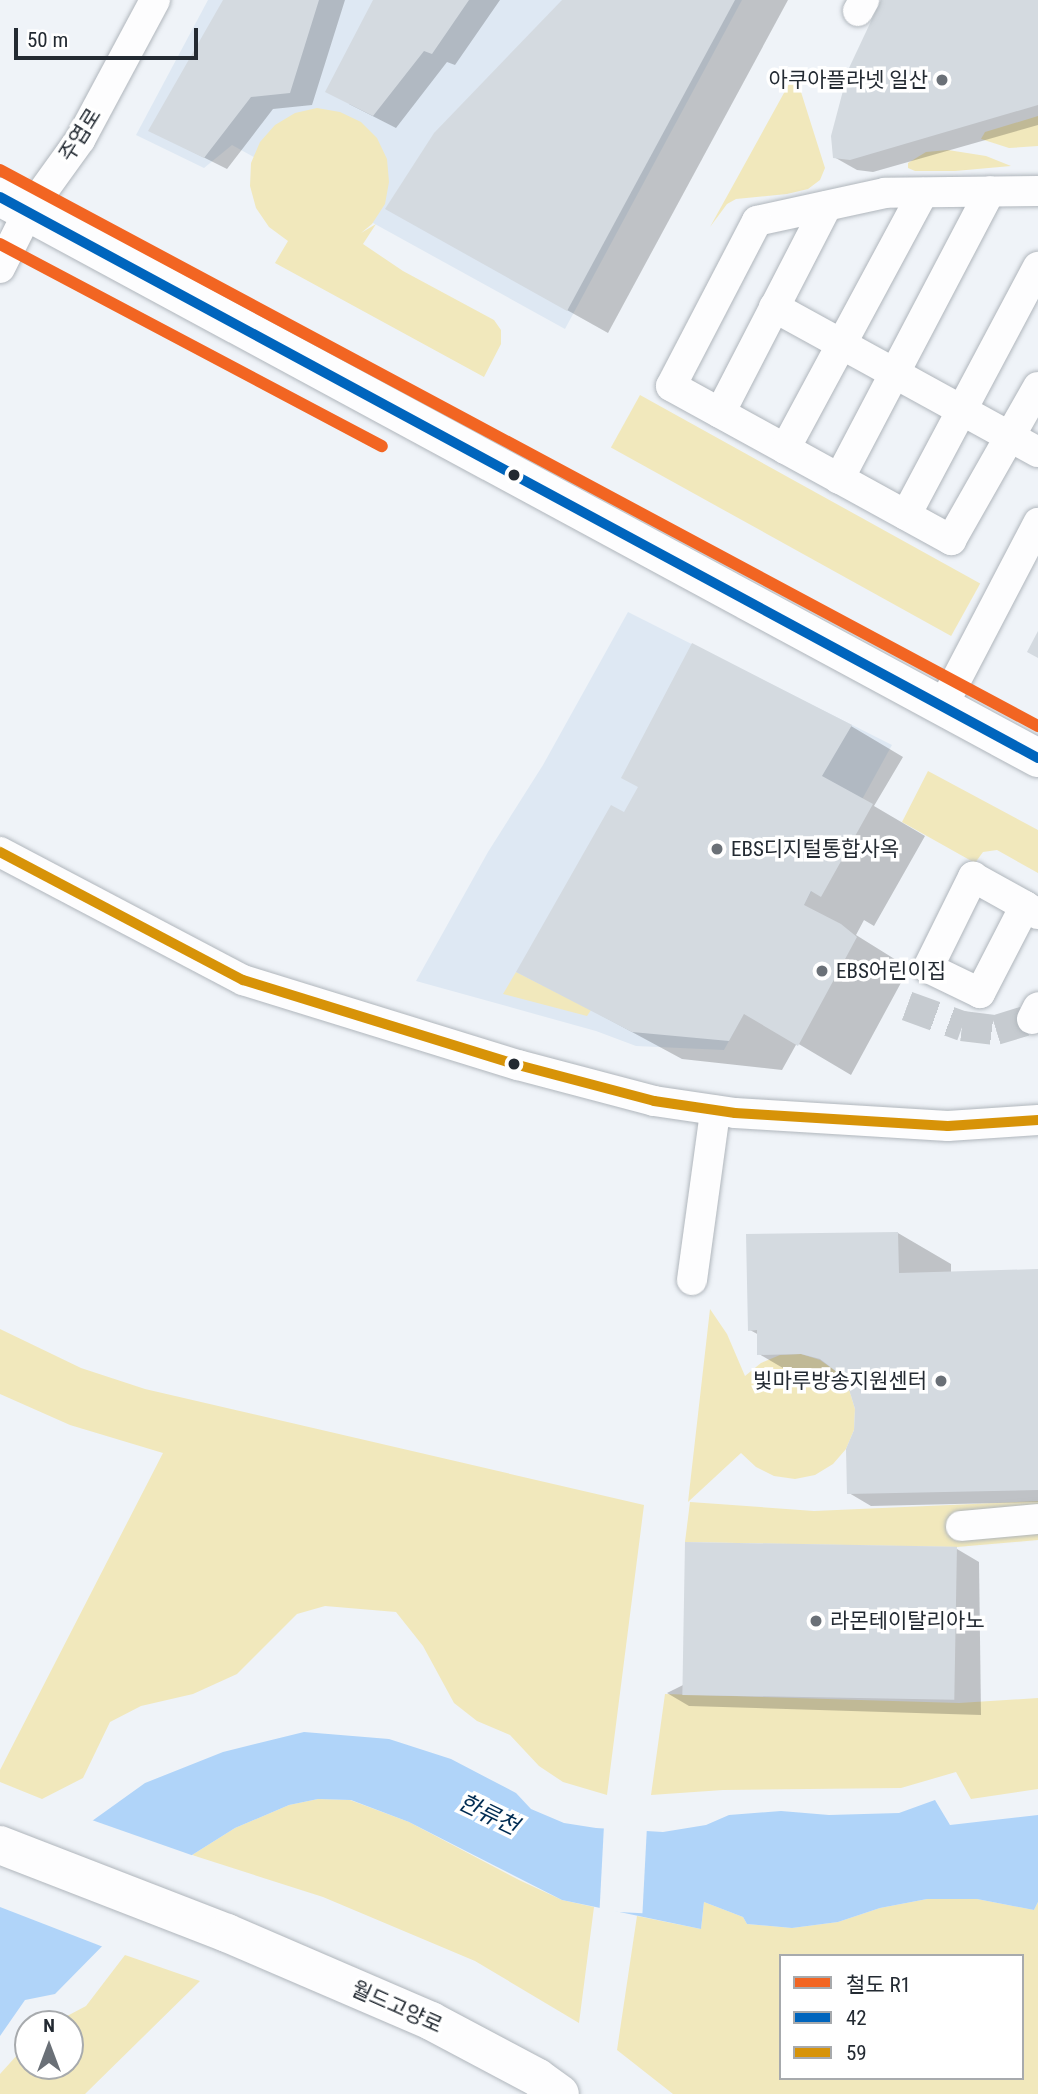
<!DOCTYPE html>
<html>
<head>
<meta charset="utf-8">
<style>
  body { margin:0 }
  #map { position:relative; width:1038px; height:2094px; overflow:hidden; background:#eff3f8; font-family:"Roboto Condensed","Noto Sans KR",sans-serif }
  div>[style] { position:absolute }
  .built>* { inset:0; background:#dee8f3 }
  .green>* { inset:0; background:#f1e8bc; transform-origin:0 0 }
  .water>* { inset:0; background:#b0d4f9 }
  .pier>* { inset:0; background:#eff3f8; transform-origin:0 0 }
  .shadow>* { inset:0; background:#0003 }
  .building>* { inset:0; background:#d4dae0; transform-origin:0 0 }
  .minor-tunnel>* { height:30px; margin-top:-15px; transform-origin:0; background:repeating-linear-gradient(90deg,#c6cbd0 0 30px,transparent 0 45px) }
  .roads { filter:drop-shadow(0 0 2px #b0b6bc) drop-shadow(0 0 2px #b0b6bc) }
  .minor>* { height:30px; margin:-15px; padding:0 15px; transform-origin:15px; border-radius:15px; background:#fdfdfe }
  .major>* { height:38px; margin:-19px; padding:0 19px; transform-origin:19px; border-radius:19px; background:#fdfdfe }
  .bus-1>* { height:10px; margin:-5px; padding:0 5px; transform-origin:5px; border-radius:5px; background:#0065bd }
  .bus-2>* { height:10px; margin:-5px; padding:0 5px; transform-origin:5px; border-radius:5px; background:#d79308 }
  .rail-1>* { height:12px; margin:-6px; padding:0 6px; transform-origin:6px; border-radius:6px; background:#f26522 }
  .dots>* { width:19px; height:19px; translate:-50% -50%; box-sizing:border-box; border:4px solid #fff; border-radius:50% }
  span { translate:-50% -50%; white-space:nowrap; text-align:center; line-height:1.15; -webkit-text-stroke:7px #fff; paint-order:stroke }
  .poi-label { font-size:21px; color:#232a32 }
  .right { translate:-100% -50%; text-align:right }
  .left { translate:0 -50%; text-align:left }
  .street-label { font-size:21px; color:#232a32 }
  .water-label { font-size:23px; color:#002c53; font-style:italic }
  .legend { position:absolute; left:779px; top:1954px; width:245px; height:126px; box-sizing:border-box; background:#fff; border:2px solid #a7aaad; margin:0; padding:9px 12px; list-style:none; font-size:21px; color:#232a32 }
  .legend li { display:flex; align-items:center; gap:14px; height:35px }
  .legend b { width:35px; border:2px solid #a7aaad }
  .north { position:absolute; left:14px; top:2010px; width:70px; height:70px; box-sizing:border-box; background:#fff; border:2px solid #a7aaad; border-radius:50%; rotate:0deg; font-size:19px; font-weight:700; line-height:28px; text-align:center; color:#232a32 }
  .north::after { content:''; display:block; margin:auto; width:24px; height:32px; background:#6a7077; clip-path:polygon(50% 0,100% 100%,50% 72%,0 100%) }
  .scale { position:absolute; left:14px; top:28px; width:184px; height:32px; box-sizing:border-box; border:4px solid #232a32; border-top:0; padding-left:9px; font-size:21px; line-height:24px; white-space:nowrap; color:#232a32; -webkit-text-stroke:5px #fff; paint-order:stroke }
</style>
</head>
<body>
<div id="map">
  <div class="built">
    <div style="clip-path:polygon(208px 0,742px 0,565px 329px,232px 145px,204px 168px,136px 135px)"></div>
    <div style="clip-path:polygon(628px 612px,892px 745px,724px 1050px,636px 1046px,596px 1031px,416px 981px,488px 852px,543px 765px)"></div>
  </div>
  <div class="green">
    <div style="clip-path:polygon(795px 73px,825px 168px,820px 180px,808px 189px,787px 194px,736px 199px,727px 204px,710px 227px)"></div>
    <div style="clip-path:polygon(317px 108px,340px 112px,361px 122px,377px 138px,387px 159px,389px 182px,385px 204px,372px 224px,361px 233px,376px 224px,363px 244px,403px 271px,494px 320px,501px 330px,501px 344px,484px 377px,275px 263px,288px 241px,269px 227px,256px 208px,250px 186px,251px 163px,260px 142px,275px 125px,295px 113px)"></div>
    <div style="clip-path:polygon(1038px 116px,1038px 146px,1009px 148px,981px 139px,985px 132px)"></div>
    <div style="clip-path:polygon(948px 150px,986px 156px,1011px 166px,955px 171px,915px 171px,908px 168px,908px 163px,926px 152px)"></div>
    <div style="left:640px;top:395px;width:389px;height:60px;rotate:29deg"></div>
    <div style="clip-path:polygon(928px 771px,1038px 830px,1038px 873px,997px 850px,983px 852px,975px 863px,902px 822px)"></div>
    <div style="clip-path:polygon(516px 972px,591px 1010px,587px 1016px,503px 994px)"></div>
    <div style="clip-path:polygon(710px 1309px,727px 1334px,745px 1376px,761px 1363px,780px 1355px,801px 1354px,820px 1360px,837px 1372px,849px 1389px,855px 1409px,854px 1430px,846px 1449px,833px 1464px,815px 1475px,795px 1479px,774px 1476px,756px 1467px,741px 1453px,688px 1502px)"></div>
    <div style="clip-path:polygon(0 1329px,81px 1368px,145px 1389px,644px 1505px,607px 1795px,563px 1782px,539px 1766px,510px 1735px,477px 1721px,454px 1703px,423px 1646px,396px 1612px,325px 1606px,297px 1614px,237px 1674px,193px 1694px,141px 1706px,110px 1722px,83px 1778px,42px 1799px,0 1782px,0 1770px,163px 1453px,70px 1425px,0 1394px)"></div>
    <div style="clip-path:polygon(1038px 1501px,1038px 1540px,957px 1547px,685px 1542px,690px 1502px,814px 1511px)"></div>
    <div style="clip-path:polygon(665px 1694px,959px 1703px,1038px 1698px,1038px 1789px,971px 1799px,956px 1772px,901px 1788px,723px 1790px,651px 1795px)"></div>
    <div style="clip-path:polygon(318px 1799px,350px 1800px,409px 1822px,519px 1880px,562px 1900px,594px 1907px,579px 2023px,475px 1961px,323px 1897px,192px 1855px,235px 1828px,289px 1805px)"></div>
    <div style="clip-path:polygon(evenodd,927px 1899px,977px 1899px,1034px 1910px,1038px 1902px,1038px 2094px,673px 2094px,617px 2050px,637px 1916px,701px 1929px,704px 1902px,743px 1917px,747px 1924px,792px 1928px,838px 1922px,880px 1908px,927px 1899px,781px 1956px,1022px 1956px,1022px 2078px,781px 2078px,781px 1956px)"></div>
    <div style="clip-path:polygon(125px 1955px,200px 1981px,85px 2094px,0 2094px,0 2074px,28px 2043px,28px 2066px,70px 2066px,70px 2024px,52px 2024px,86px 2006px)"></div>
  </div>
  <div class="water">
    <div style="clip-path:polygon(304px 1732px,389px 1739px,451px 1759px,516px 1793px,531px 1809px,564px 1823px,596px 1828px,663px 1832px,706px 1825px,729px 1815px,781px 1811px,829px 1815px,899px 1813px,935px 1800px,950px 1825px,1038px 1815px,1038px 1902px,1034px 1910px,977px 1899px,927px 1899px,880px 1908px,838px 1922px,792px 1928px,747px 1924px,743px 1917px,704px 1902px,701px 1929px,562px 1900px,409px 1822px,351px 1800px,318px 1799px,289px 1805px,235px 1828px,192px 1855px,55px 1994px,25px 2000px,0 2036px,0 1902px,92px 1821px,145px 1783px,223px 1752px)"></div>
  </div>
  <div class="pier">
    <div style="clip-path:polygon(89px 1819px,197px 1857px,106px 1948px,0 1907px,0 1897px)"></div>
    <div style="left:604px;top:1825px;width:43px;height:86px;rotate:3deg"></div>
  </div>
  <div class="shadow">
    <div style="clip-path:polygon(225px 0,345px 0,312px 105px,273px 109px,227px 169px,173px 142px)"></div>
    <div style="clip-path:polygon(375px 0,500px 0,455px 65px,447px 62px,396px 128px,349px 104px)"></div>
    <div style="clip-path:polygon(564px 0,788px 0,608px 333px,428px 232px)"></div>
    <div style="clip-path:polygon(1038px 0,1038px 125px,873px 172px,857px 170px,834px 157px)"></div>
    <div style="clip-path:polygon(851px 726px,903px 757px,874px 806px,925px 836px,874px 926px,864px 920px,856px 935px,909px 968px,851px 1075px,797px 1043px,782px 1070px,682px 1059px,519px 971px,625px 815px)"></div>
    <div style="clip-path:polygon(898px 1233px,951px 1264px,951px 1273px,1038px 1271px,1038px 1502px,871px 1506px,849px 1493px,857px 1409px,847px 1384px,812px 1385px,759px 1354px,759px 1335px,750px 1330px)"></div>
    <div style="clip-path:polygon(957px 1549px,979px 1562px,981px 1715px,689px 1706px,667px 1693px)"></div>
  </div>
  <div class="building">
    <div style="clip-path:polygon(223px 0,319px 0,290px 93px,251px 97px,204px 158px,148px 131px)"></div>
    <div style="clip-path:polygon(373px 0,469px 0,432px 54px,424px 51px,373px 116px,325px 92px)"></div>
    <div style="clip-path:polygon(562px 0,735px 0,567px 311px,385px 209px,434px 133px)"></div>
    <div style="clip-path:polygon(881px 0,1038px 0,1038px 105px,850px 160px,833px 158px,831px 136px,849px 68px)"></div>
    <div style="clip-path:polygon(1038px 631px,1038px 658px,1027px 652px)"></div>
    <div style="clip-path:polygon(692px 643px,852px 725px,822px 776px,873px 804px,821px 897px,811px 891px,804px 905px,841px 924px,857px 937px,798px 1046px,744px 1014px,729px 1041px,632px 1032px,516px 972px,611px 805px,624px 812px,638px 787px,621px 778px)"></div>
    <div style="clip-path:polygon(898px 1232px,899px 1273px,1038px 1269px,1038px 1490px,847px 1494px,846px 1449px,854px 1430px,855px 1409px,849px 1389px,837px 1372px,820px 1359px,801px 1354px,757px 1355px,757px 1330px,748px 1331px,746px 1234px)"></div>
    <div style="left:685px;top:1542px;width:272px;height:153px;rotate:1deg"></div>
  </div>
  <div class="minor-tunnel">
    <div style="left:907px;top:1006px;width:59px;rotate:20deg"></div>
    <div style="left:962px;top:1026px;width:34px;rotate:7deg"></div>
    <div style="left:996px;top:1030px;width:38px;rotate:-17deg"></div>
  </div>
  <div class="roads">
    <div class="minor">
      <div style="left:858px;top:11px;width:13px;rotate:-61deg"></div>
      <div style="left:1038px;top:191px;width:153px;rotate:179.3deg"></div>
      <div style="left:885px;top:193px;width:131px;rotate:167.7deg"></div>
      <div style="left:757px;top:221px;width:186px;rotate:117.5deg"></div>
      <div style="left:671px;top:386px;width:320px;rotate:28.8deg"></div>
      <div style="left:951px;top:540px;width:176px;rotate:-60.4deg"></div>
      <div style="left:0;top:268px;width:63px;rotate:-63.4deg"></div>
      <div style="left:28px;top:212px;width:89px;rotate:-54.2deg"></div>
      <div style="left:80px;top:140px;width:159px;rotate:-61.8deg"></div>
      <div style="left:774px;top:307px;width:301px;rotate:28.8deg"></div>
      <div style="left:720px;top:413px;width:233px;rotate:-62.7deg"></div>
      <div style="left:785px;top:449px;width:291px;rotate:-61.7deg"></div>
      <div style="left:839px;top:479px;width:325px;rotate:-62.3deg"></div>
      <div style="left:906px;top:515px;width:281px;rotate:-62deg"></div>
      <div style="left:942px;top:707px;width:208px;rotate:-62.4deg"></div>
      <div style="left:0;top:852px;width:275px;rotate:27.8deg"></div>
      <div style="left:243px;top:980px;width:288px;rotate:17.2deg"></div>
      <div style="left:518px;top:1065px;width:141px;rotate:14.8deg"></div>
      <div style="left:654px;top:1101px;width:82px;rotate:8.4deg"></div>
      <div style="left:735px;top:1113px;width:213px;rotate:3.5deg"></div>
      <div style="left:948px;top:1126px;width:90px;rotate:-3.8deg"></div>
      <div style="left:1025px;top:906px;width:98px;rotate:117.3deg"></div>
      <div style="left:980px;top:993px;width:58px;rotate:-154.3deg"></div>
      <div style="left:928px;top:968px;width:102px;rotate:-63.7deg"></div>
      <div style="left:973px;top:877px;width:60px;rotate:29.1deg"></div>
      <div style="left:1025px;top:906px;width:15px;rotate:32deg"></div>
      <div style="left:1032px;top:1019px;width:13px;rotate:-63deg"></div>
      <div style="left:692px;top:1280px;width:171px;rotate:-82.2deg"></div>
      <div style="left:961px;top:1526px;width:77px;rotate:-5.2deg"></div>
    </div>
    <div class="major">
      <div style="left:0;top:197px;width:1180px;rotate:28.39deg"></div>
      <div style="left:0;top:1845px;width:243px;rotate:21.2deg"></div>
      <div style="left:227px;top:1933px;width:222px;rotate:23.3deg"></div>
      <div style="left:431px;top:2021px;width:121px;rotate:28deg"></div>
      <div style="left:538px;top:2078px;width:27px;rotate:36deg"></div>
    </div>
  </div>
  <div class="bus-1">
    <div style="left:0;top:197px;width:1180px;rotate:28.39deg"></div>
  </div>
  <div class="bus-2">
    <div style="left:0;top:852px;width:275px;rotate:27.8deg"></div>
    <div style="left:243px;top:980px;width:288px;rotate:17.2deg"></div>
    <div style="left:518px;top:1065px;width:141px;rotate:14.8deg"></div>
    <div style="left:654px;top:1101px;width:82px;rotate:8.4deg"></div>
    <div style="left:735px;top:1113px;width:213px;rotate:3.5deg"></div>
    <div style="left:948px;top:1126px;width:90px;rotate:-3.8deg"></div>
  </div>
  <div class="rail-1">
    <div style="left:0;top:170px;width:1178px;rotate:28.18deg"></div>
    <div style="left:0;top:244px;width:432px;rotate:27.9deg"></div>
  </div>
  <div class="dots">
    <div style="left:942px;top:80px;background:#6a7077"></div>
    <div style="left:514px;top:475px;background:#232a32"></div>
    <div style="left:717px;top:849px;background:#6a7077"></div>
    <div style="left:822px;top:971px;background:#6a7077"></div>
    <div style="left:514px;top:1064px;background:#232a32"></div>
    <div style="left:941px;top:1381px;background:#6a7077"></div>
    <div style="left:816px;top:1621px;background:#6a7077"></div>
  </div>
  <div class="poi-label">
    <span class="right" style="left:928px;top:80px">아쿠아플라넷 일산</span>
    <span class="left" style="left:731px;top:849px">EBS디지털통합사옥</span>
    <span class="left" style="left:836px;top:971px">EBS어린이집</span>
    <span class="right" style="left:927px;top:1381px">빛마루방송지원센터</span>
    <span class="left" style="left:830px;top:1621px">라몬테이탈리아노</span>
  </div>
  <div class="street-label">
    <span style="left:80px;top:135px;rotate:-58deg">주엽로</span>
    <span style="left:397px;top:2007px;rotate:24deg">월드고양로</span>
  </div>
  <div class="water-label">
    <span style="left:488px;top:1815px;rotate:26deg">한류천</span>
  </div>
  <ul class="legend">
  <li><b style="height:9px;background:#f26522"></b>철도 R1</li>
  <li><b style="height:9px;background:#0065bd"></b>42</li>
  <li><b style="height:9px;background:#d79308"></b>59</li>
  </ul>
  <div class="north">N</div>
  <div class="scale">50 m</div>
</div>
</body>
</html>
